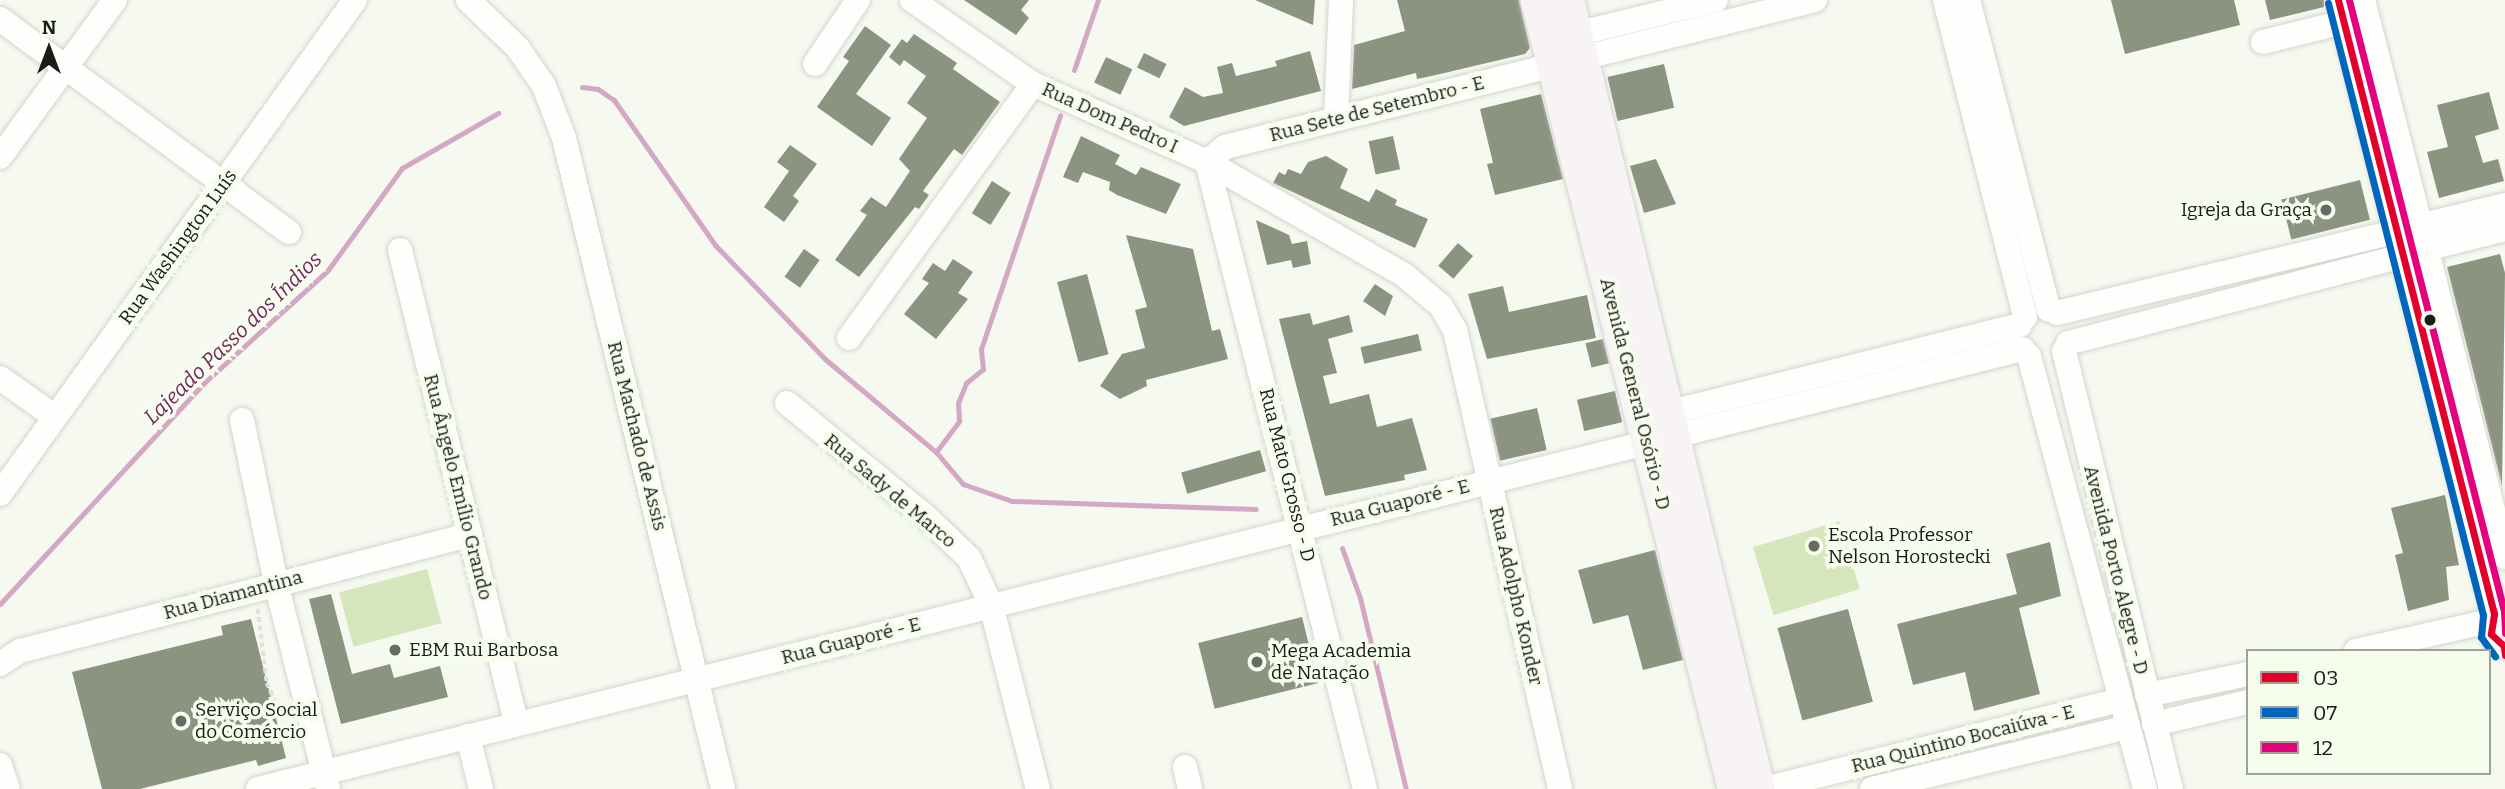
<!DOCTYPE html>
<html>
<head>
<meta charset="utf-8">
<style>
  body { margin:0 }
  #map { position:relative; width:2505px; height:789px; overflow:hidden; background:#f5f9f0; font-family:Bitter,serif }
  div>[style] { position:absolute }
  .green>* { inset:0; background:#d5e5bc; transform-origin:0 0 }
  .stream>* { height:5px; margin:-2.5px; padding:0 2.5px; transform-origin:2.5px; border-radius:2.5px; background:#d4a8c5 }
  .building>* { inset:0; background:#8d9381; transform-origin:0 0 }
  .path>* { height:3.5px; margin-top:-1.75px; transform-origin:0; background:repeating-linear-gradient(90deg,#e1e1df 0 5px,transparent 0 8.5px) }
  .roads { filter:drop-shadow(0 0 2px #d2d5ce) drop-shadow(0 0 2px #d2d5ce) }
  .minor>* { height:24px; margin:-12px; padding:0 12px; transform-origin:12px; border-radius:12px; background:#fefefd }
  .major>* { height:32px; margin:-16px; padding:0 16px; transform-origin:16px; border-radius:16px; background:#f8f4f6 }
  .bus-1>* { height:7px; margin:-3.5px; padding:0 3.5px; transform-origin:3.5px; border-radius:3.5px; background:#e4002b }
  .bus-2>* { height:7px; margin:-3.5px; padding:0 3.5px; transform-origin:3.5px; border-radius:3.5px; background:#0065bd }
  .bus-3>* { height:7px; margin:-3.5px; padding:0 3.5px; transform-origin:3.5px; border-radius:3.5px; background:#e5007d }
  .dots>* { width:19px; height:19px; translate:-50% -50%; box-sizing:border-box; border:4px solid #f6fdec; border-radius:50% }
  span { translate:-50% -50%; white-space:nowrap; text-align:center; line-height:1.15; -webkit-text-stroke:7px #f6fdec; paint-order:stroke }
  .street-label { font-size:19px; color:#1a1c17 }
  .poi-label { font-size:19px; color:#1a1c17 }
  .right { translate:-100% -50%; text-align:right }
  .left { translate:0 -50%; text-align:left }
  .water-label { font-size:21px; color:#72255f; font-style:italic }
  .legend { position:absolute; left:2246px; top:649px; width:245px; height:126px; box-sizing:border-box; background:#f6fdec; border:2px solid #9ea397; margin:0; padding:9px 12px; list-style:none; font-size:21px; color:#1a1c17 }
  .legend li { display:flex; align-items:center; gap:14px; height:35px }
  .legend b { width:35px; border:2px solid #9ea397 }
  .north { position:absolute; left:14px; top:14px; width:70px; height:70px; -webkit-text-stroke:5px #f6fdec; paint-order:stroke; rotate:0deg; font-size:19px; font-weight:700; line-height:28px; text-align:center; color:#1a1c17 }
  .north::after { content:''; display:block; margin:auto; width:24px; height:32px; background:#1a1c17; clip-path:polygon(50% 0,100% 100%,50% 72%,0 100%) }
</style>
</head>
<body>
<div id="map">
  <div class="green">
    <div style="left:1839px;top:521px;width:71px;height:90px;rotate:73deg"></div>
    <div style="left:427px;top:569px;width:56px;height:91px;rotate:75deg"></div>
  </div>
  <div class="stream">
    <div style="left:1074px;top:70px;width:74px;rotate:-71.1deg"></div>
    <div style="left:582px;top:87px;width:16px;rotate:7deg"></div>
    <div style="left:598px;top:89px;width:19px;rotate:35deg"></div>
    <div style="left:614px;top:100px;width:178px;rotate:55.1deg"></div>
    <div style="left:716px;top:246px;width:157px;rotate:46deg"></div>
    <div style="left:825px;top:359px;width:145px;rotate:40deg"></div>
    <div style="left:936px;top:452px;width:42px;rotate:49.8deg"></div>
    <div style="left:963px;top:484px;width:52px;rotate:19.1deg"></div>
    <div style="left:1012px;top:501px;width:244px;rotate:1.9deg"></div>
    <div style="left:936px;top:452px;width:39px;rotate:-53deg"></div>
    <div style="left:959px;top:421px;width:18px;rotate:-93deg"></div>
    <div style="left:958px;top:403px;width:22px;rotate:-68deg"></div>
    <div style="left:966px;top:383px;width:22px;rotate:-39deg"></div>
    <div style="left:983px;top:369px;width:20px;rotate:-96deg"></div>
    <div style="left:981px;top:349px;width:247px;rotate:-71.3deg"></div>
    <div style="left:1342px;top:548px;width:53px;rotate:70.2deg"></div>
    <div style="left:1360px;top:598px;width:196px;rotate:76.5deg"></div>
    <div style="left:0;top:604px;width:302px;rotate:-47.3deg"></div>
    <div style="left:205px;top:382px;width:166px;rotate:-42.3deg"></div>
    <div style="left:328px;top:270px;width:126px;rotate:-54deg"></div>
    <div style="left:402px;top:168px;width:111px;rotate:-29.8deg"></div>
  </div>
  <div class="building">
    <div style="clip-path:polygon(964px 0,1029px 0,1021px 10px,1029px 18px,1016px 35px)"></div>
    <div style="clip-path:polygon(1255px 0,1315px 0,1313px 25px)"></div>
    <div style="clip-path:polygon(1397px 0,1519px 0,1530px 48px,1525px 54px,1436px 75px,1417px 79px,1416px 73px,1352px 89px,1354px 45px,1405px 31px)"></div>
    <div style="clip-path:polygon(2111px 0,2234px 0,2240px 25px,2125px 54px)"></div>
    <div style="clip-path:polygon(2265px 0,2324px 0,2324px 7px,2270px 20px)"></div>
    <div style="clip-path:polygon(865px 26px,891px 45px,856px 94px,891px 118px,872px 146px,817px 107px,849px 61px,843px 57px)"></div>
    <div style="clip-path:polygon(914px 34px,957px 63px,953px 69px,1000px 102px,962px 155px,954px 149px,923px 191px,929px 195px,919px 209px,915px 207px,859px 277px,835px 260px,867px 215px,860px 211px,871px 197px,886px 207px,910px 171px,899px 159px,927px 118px,907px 103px,926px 76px,904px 60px,900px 66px,889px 57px,902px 39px,907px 43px)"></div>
    <div style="clip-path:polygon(1310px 51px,1321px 91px,1184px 126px,1169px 117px,1185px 87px,1203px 97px,1223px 93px,1217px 67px,1232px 63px,1236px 76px,1277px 66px,1275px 61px)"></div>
    <div style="left:1144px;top:53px;width:25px;height:16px;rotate:26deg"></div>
    <div style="left:1106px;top:57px;width:29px;height:28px;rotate:25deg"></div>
    <div style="left:1664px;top:64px;width:45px;height:58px;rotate:77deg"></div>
    <div style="clip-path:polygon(2489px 92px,2499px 129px,2475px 136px,2483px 163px,2498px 159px,2504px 181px,2439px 198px,2427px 152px,2448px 147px,2437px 105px)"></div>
    <div style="clip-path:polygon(1541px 94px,1563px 179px,1495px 195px,1487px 164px,1493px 163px,1480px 109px)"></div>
    <div style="clip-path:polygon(1081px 136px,1120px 155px,1115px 164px,1136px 175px,1141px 167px,1181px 184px,1166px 214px,1117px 195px,1109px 190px,1110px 182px,1083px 172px,1078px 183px,1063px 177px)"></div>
    <div style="left:1393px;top:136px;width:34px;height:25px;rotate:78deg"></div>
    <div style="clip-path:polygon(790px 145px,817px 164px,793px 196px,799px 201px,784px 222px,764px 207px,789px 171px,777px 162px)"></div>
    <div style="clip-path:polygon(1326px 156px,1348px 169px,1340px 188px,1369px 202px,1376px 189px,1397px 200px,1395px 205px,1428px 219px,1415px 248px,1273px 183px,1279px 172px,1285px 175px,1288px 169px,1301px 174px,1308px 162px)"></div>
    <div style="clip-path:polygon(1656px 159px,1676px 204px,1644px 213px,1630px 166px)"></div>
    <div style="left:2360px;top:180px;width:41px;height:81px;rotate:76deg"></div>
    <div style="left:992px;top:181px;width:22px;height:38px;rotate:32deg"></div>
    <div style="clip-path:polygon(1256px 220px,1289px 235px,1292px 244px,1307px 241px,1311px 264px,1293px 268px,1291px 260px,1267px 265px)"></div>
    <div style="clip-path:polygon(1126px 235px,1193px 249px,1212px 331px,1220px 329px,1228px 359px,1146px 380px,1147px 386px,1120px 399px,1100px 386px,1122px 354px,1145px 348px,1135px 310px,1147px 307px)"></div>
    <div style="left:1458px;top:243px;width:20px;height:30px;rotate:41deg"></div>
    <div style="left:804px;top:249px;width:19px;height:34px;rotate:35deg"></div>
    <div style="clip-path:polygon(2500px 254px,2505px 273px,2502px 486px,2447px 267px)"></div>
    <div style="clip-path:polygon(953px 259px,973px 272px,958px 293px,968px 299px,936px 339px,904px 314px,929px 283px,922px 279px,933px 263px,945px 271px)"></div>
    <div style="left:1087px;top:274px;width:83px;height:31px;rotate:75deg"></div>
    <div style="clip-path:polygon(1375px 284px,1393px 296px,1385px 316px,1363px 301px)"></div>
    <div style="clip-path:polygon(1503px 286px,1509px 312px,1587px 295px,1596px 338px,1487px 359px,1468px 294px)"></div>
    <div style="clip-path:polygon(1310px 313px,1313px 325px,1349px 315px,1353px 332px,1328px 339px,1337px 373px,1323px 376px,1330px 404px,1369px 394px,1377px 427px,1412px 418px,1427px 470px,1404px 475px,1405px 480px,1325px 496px,1279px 319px)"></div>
    <div style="left:1418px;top:334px;width:17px;height:59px;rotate:77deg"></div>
    <div style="left:1603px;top:339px;width:25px;height:18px;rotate:76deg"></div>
    <div style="left:1615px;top:391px;width:32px;height:39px;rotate:77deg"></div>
    <div style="left:1537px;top:408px;width:43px;height:48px;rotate:77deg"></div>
    <div style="left:1260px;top:450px;width:22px;height:82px;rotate:74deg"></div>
    <div style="clip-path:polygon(2445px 495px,2459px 565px,2446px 567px,2449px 600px,2408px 611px,2395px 555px,2403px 553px,2391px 508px)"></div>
    <div style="clip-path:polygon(2050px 542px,2061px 596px,2019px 608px,2040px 694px,1974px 711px,1965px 672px,1913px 685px,1897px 624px,2017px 594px,2006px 554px)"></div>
    <div style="clip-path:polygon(1655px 550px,1683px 660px,1643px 670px,1628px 615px,1593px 624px,1578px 570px)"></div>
    <div style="clip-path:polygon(331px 594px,352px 674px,390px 664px,394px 678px,440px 666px,448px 697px,341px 724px,309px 599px)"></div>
    <div style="left:1848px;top:609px;width:96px;height:73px;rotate:75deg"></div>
    <div style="left:1302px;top:617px;width:68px;height:107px;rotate:76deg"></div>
    <div style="clip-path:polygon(251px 619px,286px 758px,258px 766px,256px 760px,140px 789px,102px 789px,72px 672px,223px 635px,221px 626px)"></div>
  </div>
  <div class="path">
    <div style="left:258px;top:609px;width:75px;rotate:83.1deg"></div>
    <div style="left:267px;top:683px;width:61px;rotate:65.9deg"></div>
  </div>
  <div class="roads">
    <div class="minor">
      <div style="left:468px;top:0;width:68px;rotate:43.8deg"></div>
      <div style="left:517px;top:47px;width:47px;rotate:55.3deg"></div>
      <div style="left:544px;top:86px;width:56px;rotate:69deg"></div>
      <div style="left:564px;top:138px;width:670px;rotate:76.27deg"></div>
      <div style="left:912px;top:0;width:147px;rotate:34.8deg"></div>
      <div style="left:1033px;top:84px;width:191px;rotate:24.1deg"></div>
      <div style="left:1207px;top:162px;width:227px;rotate:29.8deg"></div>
      <div style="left:1404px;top:275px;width:48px;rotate:40deg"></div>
      <div style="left:1441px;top:306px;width:28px;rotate:60deg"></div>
      <div style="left:1455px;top:330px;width:471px;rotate:77.1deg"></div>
      <div style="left:1945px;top:0;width:327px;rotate:75.8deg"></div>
      <div style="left:1968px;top:0;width:320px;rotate:75.4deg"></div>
      <div style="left:2338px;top:0;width:634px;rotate:75.74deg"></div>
      <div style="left:2363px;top:0;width:575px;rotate:75.7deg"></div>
      <div style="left:0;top:19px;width:359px;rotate:36.4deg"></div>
      <div style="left:2263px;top:42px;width:83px;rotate:-13.9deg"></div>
      <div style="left:1566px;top:48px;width:17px;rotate:-54deg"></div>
      <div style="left:1576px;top:34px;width:144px;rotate:-13.7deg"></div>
      <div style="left:815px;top:64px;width:77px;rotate:-56.1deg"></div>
      <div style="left:1336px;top:119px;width:119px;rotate:-87.6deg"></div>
      <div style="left:0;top:157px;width:195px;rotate:-53.8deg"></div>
      <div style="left:1207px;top:162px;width:647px;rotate:75.86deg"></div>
      <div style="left:1207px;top:162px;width:23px;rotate:-40deg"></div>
      <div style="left:1225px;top:147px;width:608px;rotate:-13.99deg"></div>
      <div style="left:2423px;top:225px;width:84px;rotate:-13.7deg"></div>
      <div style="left:2429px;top:248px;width:78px;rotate:-14deg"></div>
      <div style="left:400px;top:250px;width:488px;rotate:76.2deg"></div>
      <div style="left:2057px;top:313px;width:352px;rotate:-13.5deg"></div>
      <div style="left:849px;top:338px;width:314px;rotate:-54.1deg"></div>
      <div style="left:2068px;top:343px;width:348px;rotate:-14.6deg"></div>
      <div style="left:2064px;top:351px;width:451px;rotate:76.3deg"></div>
      <div style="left:2029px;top:356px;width:448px;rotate:75deg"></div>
      <div style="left:0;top:378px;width:67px;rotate:35.3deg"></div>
      <div style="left:787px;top:403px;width:178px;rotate:39.3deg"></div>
      <div style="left:925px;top:516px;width:61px;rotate:43.7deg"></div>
      <div style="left:969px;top:558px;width:52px;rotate:64.9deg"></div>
      <div style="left:991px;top:605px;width:190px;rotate:75.7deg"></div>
      <div style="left:1651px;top:417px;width:380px;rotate:-14deg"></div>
      <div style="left:242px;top:420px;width:167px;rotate:78.2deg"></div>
      <div style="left:276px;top:583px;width:212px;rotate:75.8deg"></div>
      <div style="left:0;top:494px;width:608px;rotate:-54.3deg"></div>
      <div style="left:2498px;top:610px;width:20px;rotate:114deg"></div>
      <div style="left:2490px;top:628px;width:13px;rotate:72deg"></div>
      <div style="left:2494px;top:640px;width:13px;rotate:29deg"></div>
      <div style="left:2356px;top:651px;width:137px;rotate:-12.6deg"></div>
      <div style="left:0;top:664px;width:24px;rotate:-33deg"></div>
      <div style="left:20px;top:651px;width:465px;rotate:-14.5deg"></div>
      <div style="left:2147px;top:695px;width:103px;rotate:-11.7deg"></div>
      <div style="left:2154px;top:724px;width:97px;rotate:-13.2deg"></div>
      <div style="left:468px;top:736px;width:55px;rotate:76.2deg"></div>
      <div style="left:0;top:765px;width:25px;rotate:72deg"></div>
      <div style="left:1185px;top:767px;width:23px;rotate:77deg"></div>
      <div style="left:258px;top:789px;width:1819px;rotate:-14deg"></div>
      <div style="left:1765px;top:789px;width:366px;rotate:-14.1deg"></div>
      <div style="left:1872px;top:789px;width:263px;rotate:-13.6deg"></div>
    </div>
    <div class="major">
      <div style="left:1537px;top:0;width:813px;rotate:75.98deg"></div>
      <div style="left:1568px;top:0;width:812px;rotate:76.39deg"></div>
    </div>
  </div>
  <div class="bus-1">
    <div style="left:2338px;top:0;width:634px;rotate:75.74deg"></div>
    <div style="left:2494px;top:614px;width:20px;rotate:99deg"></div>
    <div style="left:2491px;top:634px;width:18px;rotate:43deg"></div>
    <div style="left:2504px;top:646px;width:9px;rotate:84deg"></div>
  </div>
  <div class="bus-2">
    <div style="left:2328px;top:3px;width:631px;rotate:75.79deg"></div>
    <div style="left:2483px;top:615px;width:22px;rotate:95deg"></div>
    <div style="left:2481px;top:637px;width:24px;rotate:54deg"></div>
  </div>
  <div class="bus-3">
    <div style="left:2349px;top:0;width:630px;rotate:75.77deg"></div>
    <div style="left:2504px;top:611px;width:22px;rotate:87deg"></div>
  </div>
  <div class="dots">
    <div style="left:2326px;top:210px;background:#676963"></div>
    <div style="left:2430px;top:320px;background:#1a1c17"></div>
    <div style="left:1814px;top:546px;background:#676963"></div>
    <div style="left:395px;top:650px;background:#676963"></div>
    <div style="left:1257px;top:662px;background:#676963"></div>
    <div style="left:181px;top:721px;background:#676963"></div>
  </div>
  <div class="street-label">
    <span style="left:1377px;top:109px;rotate:-14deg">Rua Sete de Setembro - E</span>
    <span style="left:1110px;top:118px;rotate:24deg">Rua Dom Pedro I</span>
    <span style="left:178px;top:247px;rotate:-54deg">Rua Washington Luís</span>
    <span style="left:1635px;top:394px;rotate:76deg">Avenida General Osório - D</span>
    <span style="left:637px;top:436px;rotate:76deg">Rua Machado de Assis</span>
    <span style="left:1287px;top:475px;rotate:76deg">Rua Mato Grosso - D</span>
    <span style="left:458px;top:487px;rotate:76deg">Rua Ângelo Emílio Grando</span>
    <span style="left:890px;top:491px;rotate:40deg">Rua Sady de Marco</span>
    <span style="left:1400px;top:503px;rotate:-14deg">Rua Guaporé - E</span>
    <span style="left:2116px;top:570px;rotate:76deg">Avenida Porto Alegre - D</span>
    <span style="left:233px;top:595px;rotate:-15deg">Rua Diamantina</span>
    <span style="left:1516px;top:596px;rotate:77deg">Rua Adolpho Konder</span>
    <span style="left:851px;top:641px;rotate:-14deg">Rua Guaporé - E</span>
    <span style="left:1963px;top:739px;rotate:-14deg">Rua Quintino Bocaiúva - E</span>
  </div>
  <div class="poi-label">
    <span class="right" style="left:2312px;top:210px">Igreja da Graça</span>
    <span class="left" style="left:1828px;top:546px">Escola Professor<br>Nelson Horostecki</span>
    <span class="left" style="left:409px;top:650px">EBM Rui Barbosa</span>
    <span class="left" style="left:1271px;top:662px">Mega Academia<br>de Natação</span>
    <span class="left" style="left:195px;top:721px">Serviço Social<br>do Comércio</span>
  </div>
  <div class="water-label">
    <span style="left:233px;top:338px;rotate:-44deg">Lajeado Passo dos Índios</span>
  </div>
  <ul class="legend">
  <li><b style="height:9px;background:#e4002b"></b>03</li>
  <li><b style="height:9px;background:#0065bd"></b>07</li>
  <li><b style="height:9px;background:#e5007d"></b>12</li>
  </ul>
  <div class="north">N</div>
</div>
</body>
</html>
